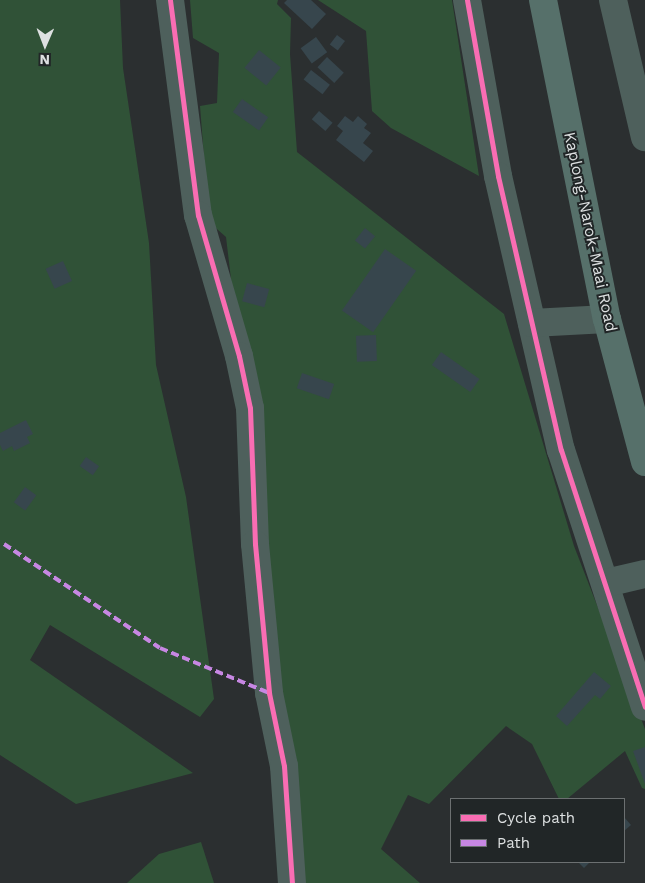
<!DOCTYPE html>
<html>
<head>
<meta charset="utf-8">
<style>
  body { margin:0 }
  #map { position:relative; width:645px; height:883px; overflow:hidden; background:#2b2f30; font-family:"Work Sans",sans-serif }
  div>[style] { position:absolute }
  .green>* { inset:0; background:#305237 }
  .building>* { inset:0; background:#37464d; transform-origin:0 0 }
  .minor>* { height:28px; margin:-14px; padding:0 14px; transform-origin:14px; border-radius:14px; background:#4e605c }
  .highway>* { height:28px; margin:-14px; padding:0 14px; transform-origin:14px; border-radius:14px; background:#56706a }
  .quiet>* { height:4px; margin-top:-2px; transform-origin:0; background:repeating-linear-gradient(90deg,#c787e3 0 8px,transparent 0 12px) }
  .cycleway>* { height:5px; margin:-2.5px; padding:0 2.5px; transform-origin:2.5px; border-radius:2.5px; background:#f96db3 }
  span { translate:-50% -50%; white-space:nowrap; text-align:center; line-height:1.15; -webkit-text-stroke:4px #212627; paint-order:stroke }
  .street-label { font-size:16px; color:#dde0e1 }
  .legend { position:absolute; left:450px; top:798px; width:175px; height:65px; box-sizing:border-box; background:#212627; border:1px solid #6c7071; margin:0; padding:6px 9px; list-style:none; font-size:15px; color:#dde0e1 }
  .legend li { display:flex; align-items:center; gap:10px; height:25px }
  .legend b { width:25px; border:1px solid #6c7071 }
  .north { position:absolute; left:20px; top:20px; width:50px; height:50px; -webkit-text-stroke:4px #212627; paint-order:stroke; rotate:181deg; font-size:14px; font-weight:700; line-height:20px; text-align:center; color:#dde0e1 }
  .north::after { content:''; display:block; margin:auto; width:18px; height:22px; background:#dde0e1; clip-path:polygon(50% 0,100% 100%,50% 72%,0 100%) }
</style>
</head>
<body>
<div id="map">
  <div class="green">
    <div style="clip-path:polygon(0 0,120px 0,123px 68px,149px 243px,156px 365px,186px 497px,214px 699px,200px 717px,50px 625px,30px 660px,193px 773px,76px 804px,0 755px)"></div>
    <div style="clip-path:polygon(190px 0,278px 0,277px 4px,291px 18px,290px 54px,297px 152px,504px 314px,574px 546px,645px 729px,645px 789px,642px 788px,625px 751px,567px 799px,559px 799px,532px 744px,506px 726px,429px 804px,408px 795px,381px 849px,420px 883px,303px 883px,226px 237px,209px 222px,200px 106px,217px 103px,219px 53px,193px 38px)"></div>
    <div style="clip-path:polygon(318px 0,452px 0,479px 176px,391px 128px,372px 111px,366px 31px)"></div>
    <div style="clip-path:polygon(201px 842px,214px 883px,127px 883px,159px 854px)"></div>
  </div>
  <div class="building">
    <div style="clip-path:polygon(287px 0,311px 0,326px 14px,312px 29px,284px 3px)"></div>
    <div style="left:337px;top:35px;width:10px;height:12px;rotate:37deg"></div>
    <div style="left:316px;top:37px;width:19px;height:19px;rotate:54deg"></div>
    <div style="left:259px;top:50px;width:28px;height:23px;rotate:39deg"></div>
    <div style="left:327px;top:57px;width:23px;height:14px;rotate:43deg"></div>
    <div style="left:311px;top:70px;width:24px;height:12px;rotate:38deg"></div>
    <div style="left:242px;top:99px;width:32px;height:16px;rotate:35deg"></div>
    <div style="left:319px;top:111px;width:18px;height:11px;rotate:41deg"></div>
    <div style="clip-path:polygon(345px 116px,353px 122px,358px 116px,367px 124px,364px 128px,371px 133px,363px 143px,373px 151px,364px 162px,336px 140px,343px 131px,337px 126px)"></div>
    <div style="left:365px;top:228px;width:13px;height:16px;rotate:39deg"></div>
    <div style="left:385px;top:249px;width:38px;height:75px;rotate:35deg"></div>
    <div style="left:63px;top:261px;width:22px;height:19px;rotate:66deg"></div>
    <div style="left:247px;top:283px;width:23px;height:19px;rotate:15deg"></div>
    <div style="left:376px;top:335px;width:26px;height:20px;rotate:88deg"></div>
    <div style="left:441px;top:352px;width:47px;height:16px;rotate:35deg"></div>
    <div style="left:302px;top:373px;width:34px;height:16px;rotate:19deg"></div>
    <div style="clip-path:polygon(26px 420px,33px 434px,27px 437px,30px 443px,14px 451px,12px 446px,3px 451px,0 445px,0 433px)"></div>
    <div style="left:86px;top:457px;width:16px;height:11px;rotate:35deg"></div>
    <div style="left:25px;top:487px;width:14px;height:19px;rotate:36deg"></div>
    <div style="clip-path:polygon(594px 672px,611px 686px,600px 699px,595px 695px,567px 726px,556px 716px)"></div>
    <div style="clip-path:polygon(645px 747px,645px 784px,633px 751px)"></div>
    <div style="clip-path:polygon(624px 817px,631px 825px,624px 831px)"></div>
    <div style="clip-path:polygon(578px 862px,590px 862px,584px 868px)"></div>
  </div>
  <div class="minor">
    <div style="left:170px;top:0;width:217px;rotate:82.6deg"></div>
    <div style="left:198px;top:215px;width:147px;rotate:73.8deg"></div>
    <div style="left:239px;top:356px;width:53px;rotate:78.1deg"></div>
    <div style="left:250px;top:408px;width:136px;rotate:87.9deg"></div>
    <div style="left:255px;top:544px;width:150px;rotate:84.6deg"></div>
    <div style="left:269px;top:693px;width:75px;rotate:78.4deg"></div>
    <div style="left:284px;top:766px;width:117px;rotate:86.1deg"></div>
    <div style="left:467px;top:0;width:179px;rotate:80deg"></div>
    <div style="left:498px;top:176px;width:281px;rotate:77.1deg"></div>
    <div style="left:561px;top:450px;width:270px;rotate:71.9deg"></div>
    <div style="left:613px;top:0;width:141px;rotate:76.9deg"></div>
    <div style="left:532px;top:323px;width:75px;rotate:-3.1deg"></div>
    <div style="left:606px;top:583px;width:40px;rotate:-13deg"></div>
  </div>
  <div class="highway">
    <div style="left:543px;top:0;width:325px;rotate:78.7deg"></div>
    <div style="left:607px;top:319px;width:148px;rotate:75.1deg"></div>
  </div>
  <div class="quiet">
    <div style="left:4px;top:544px;width:187px;rotate:33.7deg"></div>
    <div style="left:160px;top:648px;width:118px;rotate:22.4deg"></div>
  </div>
  <div class="cycleway">
    <div style="left:170px;top:0;width:217px;rotate:82.6deg"></div>
    <div style="left:198px;top:215px;width:147px;rotate:73.8deg"></div>
    <div style="left:239px;top:356px;width:53px;rotate:78.1deg"></div>
    <div style="left:250px;top:408px;width:136px;rotate:87.9deg"></div>
    <div style="left:255px;top:544px;width:150px;rotate:84.6deg"></div>
    <div style="left:269px;top:693px;width:75px;rotate:78.4deg"></div>
    <div style="left:284px;top:766px;width:117px;rotate:86.1deg"></div>
    <div style="left:467px;top:0;width:179px;rotate:80deg"></div>
    <div style="left:498px;top:176px;width:281px;rotate:77.1deg"></div>
    <div style="left:561px;top:450px;width:270px;rotate:71.9deg"></div>
  </div>
  <div class="street-label">
    <span style="left:590px;top:232px;rotate:78deg">Kaplong-Narok-Maai Road</span>
  </div>
  <ul class="legend">
  <li><b style="height:6px;background:#f96db3"></b>Cycle path</li>
  <li><b style="height:6px;background:#c787e3"></b>Path</li>
  </ul>
  <div class="north">N</div>
</div>
</body>
</html>
